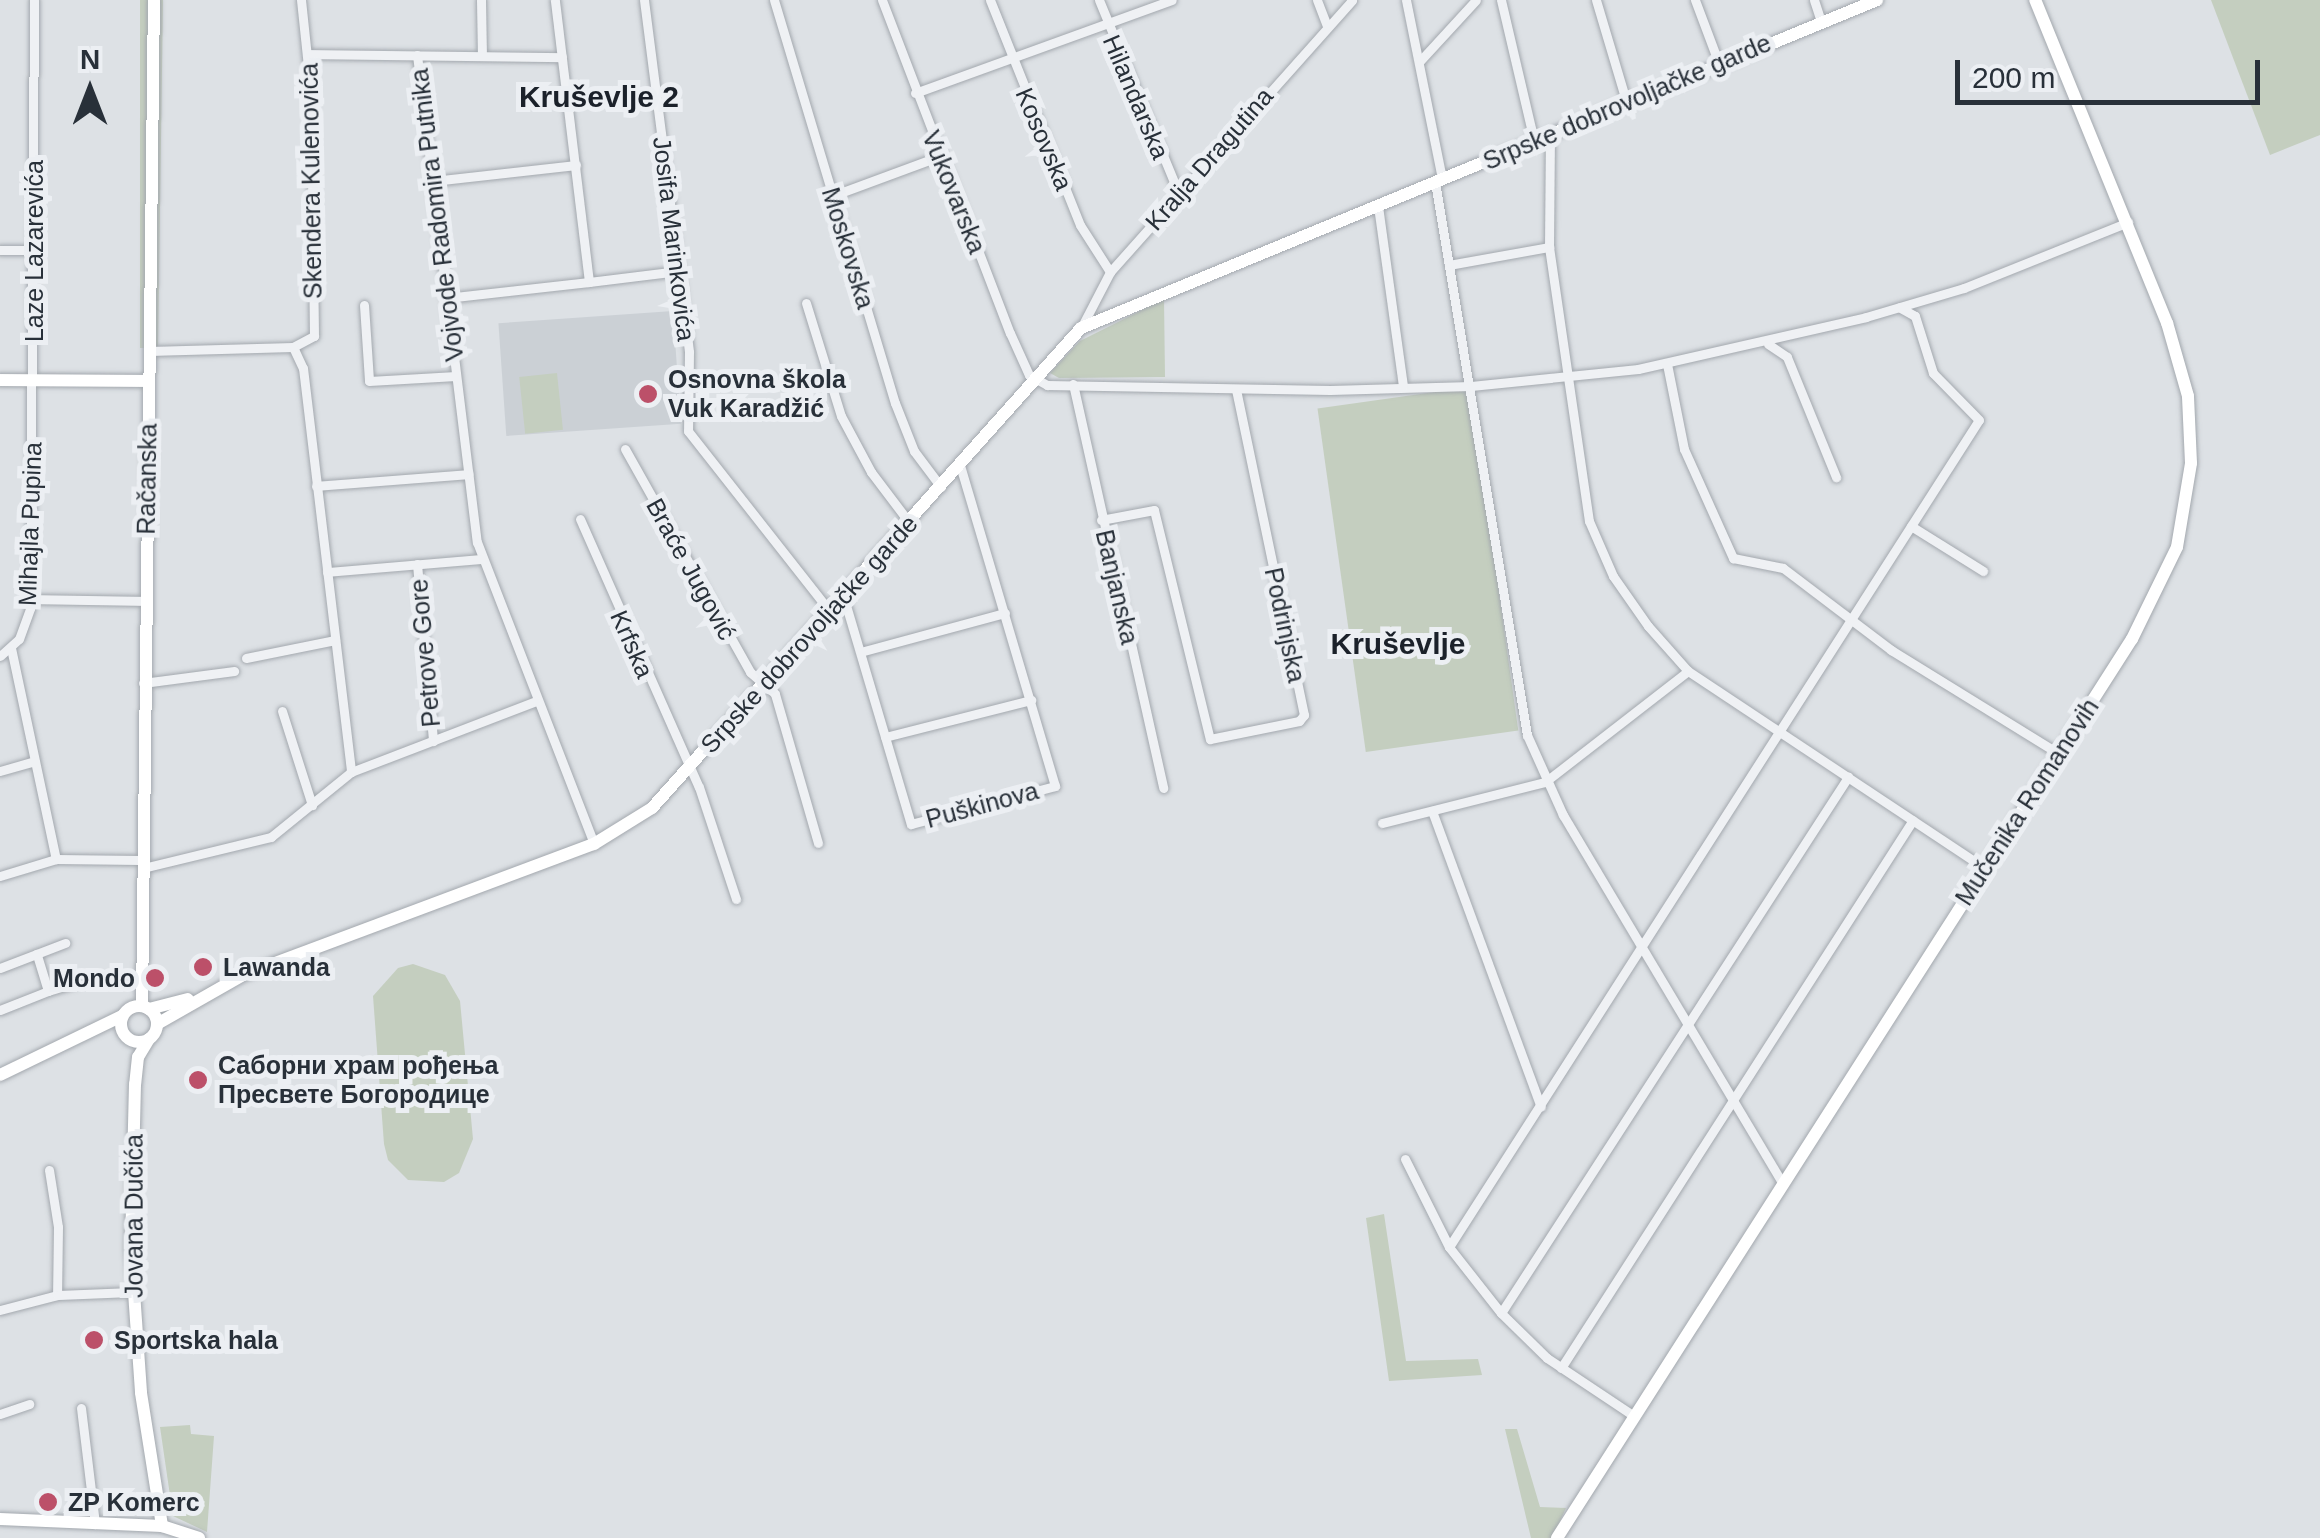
<!DOCTYPE html>
<html>
<head>
<meta charset="utf-8">
<style>
  body { margin:0 }
  #map { position:relative; width:2320px; height:1538px; overflow:hidden; background:#dde1e5; font-family:Arial,sans-serif }
  div>[style] { position:absolute }
  .built>* { inset:0; background:#cbd0d5; transform-origin:0 0 }
  .green>* { inset:0; background:#c4cebf; transform-origin:0 0 }
  .roads { filter:drop-shadow(0 0 2px #a3a8ae) drop-shadow(0 0 2px #a3a8ae) }
  .street>* { height:9px; margin:-4.5px; padding:0 4.5px; transform-origin:4.5px; border-radius:4.5px; background:#eff1f4 }
  .secondary>* { height:12px; margin:-6px; padding:0 6px; transform-origin:6px; border-radius:6px; background:#fff }
  .secondary>.ring { margin:-6px; padding:0; box-sizing:content-box; background:none; border:12px solid #fff; border-radius:50% }
  .dots>* { width:28px; height:28px; translate:-50% -50%; box-sizing:border-box; border:5px solid #eceff3; border-radius:50% }
  span { translate:-50% -50%; white-space:nowrap; text-align:center; line-height:1.15; -webkit-text-stroke:10px #eceff3; paint-order:stroke }
  .street-label { font-size:25px; color:#283039 }
  .poi-label { font-size:25px; color:#283039; font-weight:700 }
  .left { translate:0 -50%; text-align:left }
  .right { translate:-100% -50%; text-align:right }
  .quarter-label { font-size:30px; color:#1b212a; font-weight:700 }
  .north { position:absolute; left:40px; top:40px; width:100px; height:100px; -webkit-text-stroke:8px #eceff3; paint-order:stroke; rotate:0deg; font-size:28px; font-weight:700; line-height:40px; text-align:center; color:#283039 }
  .north::after { content:''; display:block; margin:auto; width:35px; height:45px; background:#283039; clip-path:polygon(50% 0,100% 100%,50% 72%,0 100%) }
  .scale { position:absolute; left:1955px; top:60px; width:305px; height:45px; box-sizing:border-box; border:5px solid #283039; border-top:0; padding-left:12px; font-size:30px; line-height:35px; white-space:nowrap; color:#283039; -webkit-text-stroke:8px #eceff3; paint-order:stroke }
</style>
</head>
<body>
<div id="map">
  <div class="built">
    <div style="left:673px;top:311px;width:113px;height:175px;rotate:86deg"></div>
  </div>
  <div class="green">
    <div style="clip-path:polygon(140px 0,163px 0,158px 348px,140px 348px)"></div>
    <div style="clip-path:polygon(2211px 0,2320px 0,2320px 135px,2270px 155px)"></div>
    <div style="clip-path:polygon(1164px 299px,1165px 377px,1059px 378px,1050px 373px,1080px 341px)"></div>
    <div style="left:557px;top:373px;width:57px;height:38px;rotate:84deg"></div>
    <div style="left:1470px;top:387px;width:347px;height:154px;rotate:82deg"></div>
    <div style="clip-path:polygon(413px 964px,445px 975px,460px 1001px,473px 1139px,459px 1173px,444px 1182px,408px 1180px,388px 1160px,384px 1144px,373px 996px,398px 968px)"></div>
    <div style="clip-path:polygon(1384px 1214px,1406px 1361px,1478px 1359px,1482px 1375px,1389px 1381px,1366px 1218px)"></div>
    <div style="clip-path:polygon(190px 1425px,191px 1434px,214px 1436px,207px 1532px,173px 1516px,160px 1427px)"></div>
    <div style="clip-path:polygon(1505px 1429px,1517px 1429px,1540px 1507px,1566px 1508px,1552px 1538px,1531px 1538px)"></div>
  </div>
  <div class="roads">
    <div class="street">
      <div style="left:481px;top:0;width:56px;rotate:89deg"></div>
      <div style="left:644px;top:0;width:355px;rotate:82.7deg"></div>
      <div style="left:689px;top:352px;width:79px;rotate:90.7deg"></div>
      <div style="left:688px;top:431px;width:228px;rotate:51.8deg"></div>
      <div style="left:774px;top:0;width:421px;rotate:73.3deg"></div>
      <div style="left:895px;top:403px;width:52px;rotate:68.4deg"></div>
      <div style="left:914px;top:451px;width:45px;rotate:53.1deg"></div>
      <div style="left:882px;top:0;width:357px;rotate:69deg"></div>
      <div style="left:1010px;top:333px;width:46px;rotate:65.7deg"></div>
      <div style="left:1029px;top:375px;width:21px;rotate:29deg"></div>
      <div style="left:1047px;top:385px;width:283px;rotate:1deg"></div>
      <div style="left:1330px;top:390px;width:141px;rotate:-1.6deg"></div>
      <div style="left:1471px;top:386px;width:168px;rotate:-5.8deg"></div>
      <div style="left:1638px;top:369px;width:234px;rotate:-12.8deg"></div>
      <div style="left:1866px;top:317px;width:102px;rotate:-16.5deg"></div>
      <div style="left:1964px;top:288px;width:177px;rotate:-21.9deg"></div>
      <div style="left:990px;top:0;width:242px;rotate:68.2deg"></div>
      <div style="left:1080px;top:225px;width:56px;rotate:57.4deg"></div>
      <div style="left:1099px;top:0;width:208px;rotate:67.6deg"></div>
      <div style="left:1317px;top:0;width:28px;rotate:69deg"></div>
      <div style="left:1406px;top:0;width:183px;rotate:78.6deg"></div>
      <div style="left:1501px;top:0;width:145px;rotate:76.8deg"></div>
      <div style="left:1596px;top:0;width:109px;rotate:73.4deg"></div>
      <div style="left:1695px;top:0;width:68px;rotate:69.4deg"></div>
      <div style="left:1814px;top:0;width:23px;rotate:72deg"></div>
      <div style="left:308px;top:54px;width:254px;rotate:0.7deg"></div>
      <div style="left:417px;top:55px;width:491px;rotate:83deg"></div>
      <div style="left:477px;top:542px;width:324px;rotate:68.8deg"></div>
      <div style="left:1419px;top:62px;width:84px;rotate:-47.4deg"></div>
      <div style="left:915px;top:93px;width:273px;rotate:-19.9deg"></div>
      <div style="left:433px;top:181px;width:144px;rotate:-6.4deg"></div>
      <div style="left:1435px;top:182px;width:561px;rotate:80.55deg"></div>
      <div style="left:1527px;top:735px;width:88px;rotate:65.8deg"></div>
      <div style="left:1563px;top:815px;width:426px;rotate:59.2deg"></div>
      <div style="left:832px;top:196px;width:115px;rotate:-20.3deg"></div>
      <div style="left:1378px;top:206px;width:182px;rotate:82.1deg"></div>
      <div style="left:1549px;top:247px;width:112px;rotate:-89.5deg"></div>
      <div style="left:0;top:250px;width:33px"></div>
      <div style="left:1449px;top:265px;width:102px;rotate:-10.2deg"></div>
      <div style="left:1549px;top:247px;width:277px;rotate:81.7deg"></div>
      <div style="left:1589px;top:521px;width:60px;rotate:66.4deg"></div>
      <div style="left:1613px;top:576px;width:61px;rotate:55deg"></div>
      <div style="left:1648px;top:626px;width:60px;rotate:48.4deg"></div>
      <div style="left:1688px;top:671px;width:356px;rotate:33.6deg"></div>
      <div style="left:589px;top:282px;width:90px;rotate:-7deg"></div>
      <div style="left:446px;top:298px;width:144px;rotate:-6.4deg"></div>
      <div style="left:589px;top:282px;width:284px;rotate:-96.9deg"></div>
      <div style="left:806px;top:303px;width:118px;rotate:72.8deg"></div>
      <div style="left:841px;top:416px;width:64px;rotate:61.8deg"></div>
      <div style="left:871px;top:472px;width:63px;rotate:52.8deg"></div>
      <div style="left:364px;top:305px;width:76px;rotate:86.2deg"></div>
      <div style="left:369px;top:381px;width:87px;rotate:-3.3deg"></div>
      <div style="left:1081px;top:328px;width:63px;rotate:-62.6deg"></div>
      <div style="left:1110px;top:272px;width:364px;rotate:-48.3deg"></div>
      <div style="left:1768px;top:344px;width:23px;rotate:34deg"></div>
      <div style="left:1787px;top:357px;width:130px;rotate:67.8deg"></div>
      <div style="left:293px;top:347px;width:24px;rotate:-28deg"></div>
      <div style="left:314px;top:336px;width:241px;rotate:-90.7deg"></div>
      <div style="left:311px;top:95px;width:96px;rotate:-96deg"></div>
      <div style="left:149px;top:351px;width:144px;rotate:-1.6deg"></div>
      <div style="left:293px;top:347px;width:23px;rotate:65deg"></div>
      <div style="left:303px;top:368px;width:407px;rotate:83.2deg"></div>
      <div style="left:1667px;top:364px;width:87px;rotate:78.7deg"></div>
      <div style="left:1684px;top:449px;width:120px;rotate:65.8deg"></div>
      <div style="left:1733px;top:558px;width:51px;rotate:11.3deg"></div>
      <div style="left:1783px;top:568px;width:136px;rotate:37.2deg"></div>
      <div style="left:1891px;top:650px;width:196px;rotate:31.7deg"></div>
      <div style="left:1073px;top:384px;width:414px;rotate:77.4deg"></div>
      <div style="left:625px;top:449px;width:256px;rotate:60.7deg"></div>
      <div style="left:750px;top:672px;width:33px;rotate:41deg"></div>
      <div style="left:775px;top:694px;width:155px;rotate:73.9deg"></div>
      <div style="left:316px;top:486px;width:153px;rotate:-4.5deg"></div>
      <div style="left:580px;top:519px;width:293px;rotate:66.1deg"></div>
      <div style="left:699px;top:787px;width:118px;rotate:71.7deg"></div>
      <div style="left:1101px;top:520px;width:54px;rotate:-10.7deg"></div>
      <div style="left:1154px;top:510px;width:236px;rotate:76.3deg"></div>
      <div style="left:1210px;top:739px;width:91px;rotate:-11.4deg"></div>
      <div style="left:1299px;top:721px;width:8px;rotate:-50deg"></div>
      <div style="left:1304px;top:715px;width:332px;rotate:-101.8deg"></div>
      <div style="left:1911px;top:526px;width:85px;rotate:32deg"></div>
      <div style="left:417px;top:564px;width:178px;rotate:84.8deg"></div>
      <div style="left:327px;top:572px;width:156px;rotate:-4.8deg"></div>
      <div style="left:843px;top:595px;width:239px;rotate:73.5deg"></div>
      <div style="left:911px;top:824px;width:149px;rotate:-14.8deg"></div>
      <div style="left:1055px;top:786px;width:335px;rotate:-106.5deg"></div>
      <div style="left:30px;top:599px;width:115px;rotate:1deg"></div>
      <div style="left:11px;top:648px;width:216px;rotate:78deg"></div>
      <div style="left:864px;top:651px;width:146px;rotate:-15.1deg"></div>
      <div style="left:0;top:656px;width:25px;rotate:-42deg"></div>
      <div style="left:19px;top:639px;width:33px;rotate:-70deg"></div>
      <div style="left:30px;top:608px;width:608px;rotate:-89.62deg"></div>
      <div style="left:246px;top:658px;width:91px;rotate:-11.4deg"></div>
      <div style="left:143px;top:683px;width:92px;rotate:-7.5deg"></div>
      <div style="left:282px;top:711px;width:99px;rotate:72.3deg"></div>
      <div style="left:885px;top:737px;width:151px;rotate:-14.2deg"></div>
      <div style="left:0;top:771px;width:36px;rotate:-16deg"></div>
      <div style="left:1432px;top:811px;width:315px;rotate:69.8deg"></div>
      <div style="left:1382px;top:823px;width:168px;rotate:-14.1deg"></div>
      <div style="left:1545px;top:782px;width:181px;rotate:-37.8deg"></div>
      <div style="left:143px;top:868px;width:132px;rotate:-13.6deg"></div>
      <div style="left:271px;top:837px;width:103px;rotate:-39.1deg"></div>
      <div style="left:351px;top:772px;width:198px;rotate:-21deg"></div>
      <div style="left:0;top:876px;width:59px;rotate:-16.9deg"></div>
      <div style="left:56px;top:859px;width:84px;rotate:0.7deg"></div>
      <div style="left:0;top:968px;width:70px;rotate:-21deg"></div>
      <div style="left:48px;top:991px;width:30px;rotate:-17deg"></div>
      <div style="left:0;top:1010px;width:52px;rotate:-21.6deg"></div>
      <div style="left:48px;top:991px;width:39px;rotate:-107deg"></div>
      <div style="left:1405px;top:1159px;width:98px;rotate:63.4deg"></div>
      <div style="left:1449px;top:1247px;width:84px;rotate:51.8deg"></div>
      <div style="left:1501px;top:1313px;width:64px;rotate:44.4deg"></div>
      <div style="left:1547px;top:1358px;width:101px;rotate:33.7deg"></div>
      <div style="left:49px;top:1170px;width:58px;rotate:81deg"></div>
      <div style="left:58px;top:1227px;width:68px;rotate:90.8deg"></div>
      <div style="left:1449px;top:1247px;width:982px;rotate:-57.35deg"></div>
      <div style="left:1979px;top:420px;width:66px;rotate:-134.4deg"></div>
      <div style="left:1933px;top:373px;width:60px;rotate:-107.5deg"></div>
      <div style="left:1915px;top:316px;width:18px;rotate:-151deg"></div>
      <div style="left:0;top:1310px;width:59px;rotate:-14.7deg"></div>
      <div style="left:57px;top:1295px;width:76px;rotate:-2.3deg"></div>
      <div style="left:1501px;top:1313px;width:639px;rotate:-57.08deg"></div>
      <div style="left:1561px;top:1368px;width:651px;rotate:-57.29deg"></div>
      <div style="left:81px;top:1408px;width:117px;rotate:83.1deg"></div>
      <div style="left:0;top:1414px;width:31px;rotate:-19deg"></div>
    </div>
    <div class="secondary">
      <div style="left:0;top:380px;width:149px;rotate:0.4deg"></div>
      <div class="ring" style="left:121px;top:1006px;width:24px;height:24px"></div>
      <div style="left:142px;top:1006px;width:1006px;rotate:-89.32deg"></div>
      <div style="left:149px;top:1009px;width:40px;rotate:-14.4deg"></div>
      <div style="left:157px;top:1024px;width:99px;rotate:-29.7deg"></div>
      <div style="left:243px;top:975px;width:375px;rotate:-20.5deg"></div>
      <div style="left:594px;top:844px;width:68px;rotate:-31.8deg"></div>
      <div style="left:652px;top:808px;width:644px;rotate:-48.21deg"></div>
      <div style="left:1081px;top:328px;width:861px;rotate:-22.39deg"></div>
      <div style="left:149px;top:1039px;width:21px;rotate:121deg"></div>
      <div style="left:138px;top:1057px;width:27px;rotate:96deg"></div>
      <div style="left:135px;top:1084px;width:165px;rotate:91.4deg"></div>
      <div style="left:131px;top:1249px;width:144px;rotate:86deg"></div>
      <div style="left:141px;top:1393px;width:135px;rotate:81deg"></div>
      <div style="left:0;top:1075px;width:136px;rotate:-25.8deg"></div>
      <div style="left:0;top:1519px;width:162px;rotate:2.5deg"></div>
      <div style="left:162px;top:1526px;width:39px;rotate:18deg"></div>
      <div style="left:1557px;top:1538px;width:1067px;rotate:-57.4deg"></div>
      <div style="left:2132px;top:639px;width:102px;rotate:-63.9deg"></div>
      <div style="left:2177px;top:547px;width:85px;rotate:-80.5deg"></div>
      <div style="left:2191px;top:463px;width:67px;rotate:-92.6deg"></div>
      <div style="left:2188px;top:396px;width:76px;rotate:-106deg"></div>
      <div style="left:2167px;top:323px;width:349px;rotate:-112.2deg"></div>
    </div>
  </div>
  <div class="dots">
    <div style="left:648px;top:394px;background:#bc5069"></div>
    <div style="left:203px;top:967px;background:#bc5069"></div>
    <div style="left:155px;top:978px;background:#bc5069"></div>
    <div style="left:198px;top:1080px;background:#bc5069"></div>
    <div style="left:94px;top:1340px;background:#bc5069"></div>
    <div style="left:48px;top:1502px;background:#bc5069"></div>
  </div>
  <div class="street-label">
    <span style="left:1136px;top:97px;rotate:67deg">Hilandarska</span>
    <span style="left:1627px;top:102px;rotate:-23deg">Srpske dobrovoljačke garde</span>
    <span style="left:1044px;top:139px;rotate:67deg">Kosovska</span>
    <span style="left:1209px;top:159px;rotate:-49deg">Kralja Dragutina</span>
    <span style="left:311px;top:181px;rotate:-91deg">Skendera Kulenovića</span>
    <span style="left:954px;top:192px;rotate:68deg">Vukovarska</span>
    <span style="left:437px;top:215px;rotate:-97deg">Vojvode Radomira Putnika</span>
    <span style="left:674px;top:239px;rotate:83deg">Josifa Marinkovića</span>
    <span style="left:848px;top:248px;rotate:73deg">Moskovska</span>
    <span style="left:34px;top:251px;rotate:-90deg">Laze Lazarevića</span>
    <span style="left:147px;top:479px;rotate:-89deg">Račanska</span>
    <span style="left:30px;top:524px;rotate:-88deg">Mihajla Pupina</span>
    <span style="left:691px;top:569px;rotate:61deg">Braće Jugović</span>
    <span style="left:1117px;top:587px;rotate:77deg">Banjanska</span>
    <span style="left:1285px;top:625px;rotate:78deg">Podrinjska</span>
    <span style="left:809px;top:634px;rotate:-48deg">Srpske dobrovoljačke garde</span>
    <span style="left:632px;top:644px;rotate:66deg">Krfska</span>
    <span style="left:425px;top:653px;rotate:-95deg">Petrove Gore</span>
    <span style="left:2027px;top:802px;rotate:-57deg">Mučenika Romanovih</span>
    <span style="left:982px;top:805px;rotate:-15deg">Puškinova</span>
    <span style="left:134px;top:1216px;rotate:-90deg">Jovana Dučića</span>
  </div>
  <div class="poi-label">
    <span class="left" style="left:668px;top:394px">Osnovna škola<br>Vuk Karadžić</span>
    <span class="left" style="left:223px;top:967px">Lawanda</span>
    <span class="right" style="left:135px;top:978px">Mondo</span>
    <span class="left" style="left:218px;top:1080px">Саборни храм рођења<br>Пресвете Богородице</span>
    <span class="left" style="left:114px;top:1340px">Sportska hala</span>
    <span class="left" style="left:68px;top:1502px">ZP Komerc</span>
  </div>
  <div class="quarter-label">
    <span style="left:599px;top:97px">Kruševlje 2</span>
    <span style="left:1398px;top:644px">Kruševlje</span>
  </div>
  <div class="north">N</div>
  <div class="scale">200 m</div>
</div>
</body>
</html>
